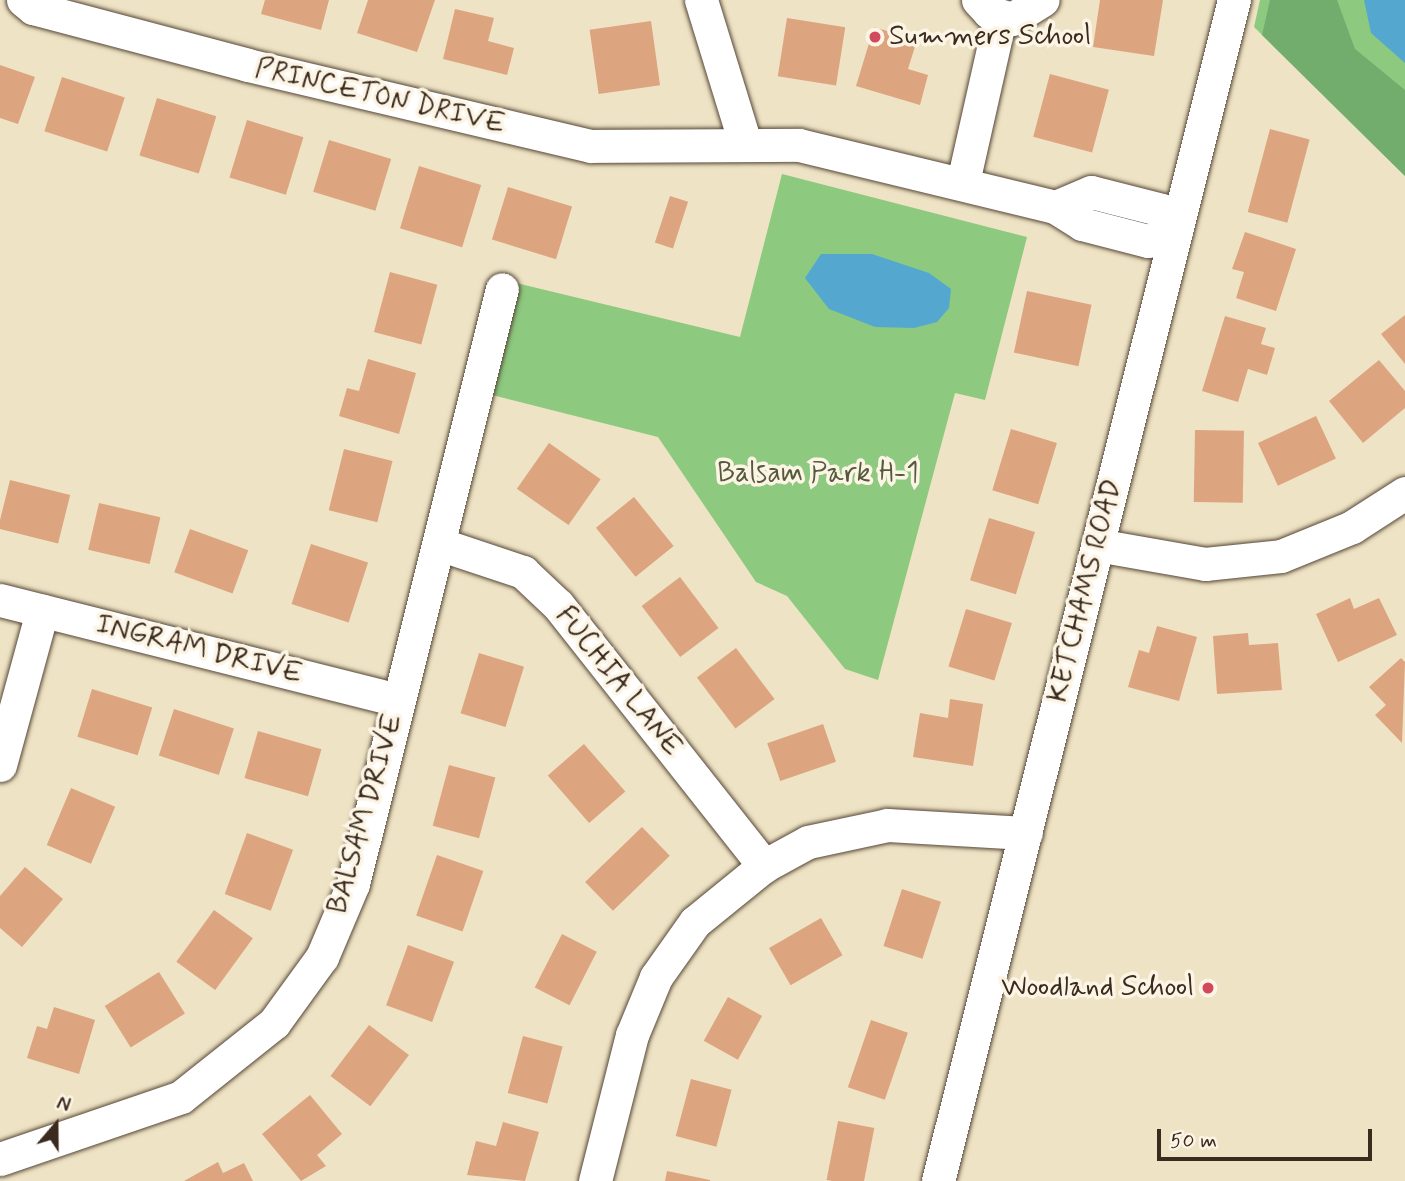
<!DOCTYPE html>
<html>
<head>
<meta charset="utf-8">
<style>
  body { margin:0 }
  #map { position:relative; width:1405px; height:1181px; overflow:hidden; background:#eee3c4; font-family:Mynerve,sans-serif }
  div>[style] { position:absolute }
  .green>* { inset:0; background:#8dc97f }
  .forest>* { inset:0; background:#72ad6e }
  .water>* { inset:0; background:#54a8d0 }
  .building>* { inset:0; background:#dda480; transform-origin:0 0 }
  .roads { filter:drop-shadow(0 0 2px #564637) drop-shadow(0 0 2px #564637) }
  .minor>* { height:33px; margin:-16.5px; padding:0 16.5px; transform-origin:16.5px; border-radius:16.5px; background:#fff }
  .dots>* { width:19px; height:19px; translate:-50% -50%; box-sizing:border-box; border:4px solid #fcf5e5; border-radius:50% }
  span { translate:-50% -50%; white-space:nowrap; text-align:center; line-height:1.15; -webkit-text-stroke:7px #fcf5e5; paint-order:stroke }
  .poi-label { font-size:28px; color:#3b2a1e }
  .left { translate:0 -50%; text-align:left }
  .right { translate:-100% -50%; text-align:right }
  .street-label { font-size:28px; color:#3b2a1e }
  .park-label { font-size:28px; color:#545a3b }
  .north { position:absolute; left:21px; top:1090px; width:70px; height:70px; -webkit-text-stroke:5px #fcf5e5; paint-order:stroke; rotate:20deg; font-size:19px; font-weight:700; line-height:28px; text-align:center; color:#3b2a1e }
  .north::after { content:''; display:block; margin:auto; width:24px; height:32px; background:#3b2a1e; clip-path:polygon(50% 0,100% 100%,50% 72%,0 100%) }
  .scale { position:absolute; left:1157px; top:1129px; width:215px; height:32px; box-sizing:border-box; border:4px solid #3b2a1e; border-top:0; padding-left:9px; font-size:21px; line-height:24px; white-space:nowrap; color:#3b2a1e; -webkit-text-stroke:5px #fcf5e5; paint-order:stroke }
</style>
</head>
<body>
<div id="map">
  <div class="green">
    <div style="clip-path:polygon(1260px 0,1405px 0,1405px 176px,1254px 27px)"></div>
    <div style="clip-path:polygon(782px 174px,1027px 237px,985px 400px,955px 393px,878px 680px,845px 669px,787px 596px,756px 582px,658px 437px,476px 391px,504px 280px,740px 337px)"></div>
  </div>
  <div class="forest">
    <div style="clip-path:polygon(1270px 0,1337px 0,1355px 49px,1405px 90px,1405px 176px,1262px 35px)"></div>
  </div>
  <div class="water">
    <div style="clip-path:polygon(1364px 0,1405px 0,1405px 63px,1371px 33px)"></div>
    <div style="clip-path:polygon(821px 254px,872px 254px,929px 273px,951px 289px,949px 308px,937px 322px,914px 328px,875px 327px,829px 309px,805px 278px)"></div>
  </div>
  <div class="building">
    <div style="clip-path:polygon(265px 0,329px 0,321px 30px,261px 14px)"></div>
    <div style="clip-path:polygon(368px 0,435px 0,417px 52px,357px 33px)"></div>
    <div style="clip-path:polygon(1100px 0,1163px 0,1154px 56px,1093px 47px)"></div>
    <div style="clip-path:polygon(455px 9px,494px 18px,488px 41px,514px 48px,507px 75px,443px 59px)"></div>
    <div style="left:787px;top:18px;width:59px;height:59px;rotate:9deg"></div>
    <div style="left:651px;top:21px;width:65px;height:62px;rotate:82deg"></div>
    <div style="clip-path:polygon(874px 27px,917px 40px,908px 69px,928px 75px,920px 105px,856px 86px)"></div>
    <div style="clip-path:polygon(0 65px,35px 77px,18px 124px,0 118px)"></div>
    <div style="left:1050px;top:74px;width:61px;height:65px;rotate:15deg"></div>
    <div style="left:62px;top:77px;width:66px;height:57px;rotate:18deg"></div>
    <div style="left:157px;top:98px;width:62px;height:60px;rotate:17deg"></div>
    <div style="left:247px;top:120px;width:59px;height:60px;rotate:17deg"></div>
    <div style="left:1270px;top:129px;width:41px;height:86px;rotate:15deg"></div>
    <div style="left:329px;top:140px;width:65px;height:54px;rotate:17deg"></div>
    <div style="left:419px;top:166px;width:65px;height:65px;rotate:17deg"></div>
    <div style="left:508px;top:187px;width:67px;height:55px;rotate:17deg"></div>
    <div style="left:670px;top:196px;width:19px;height:49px;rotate:18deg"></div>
    <div style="clip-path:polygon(1245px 232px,1296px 249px,1276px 311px,1236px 298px,1244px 272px,1232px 269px)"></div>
    <div style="left:390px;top:272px;width:49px;height:62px;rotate:15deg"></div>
    <div style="left:1027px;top:291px;width:66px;height:63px;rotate:12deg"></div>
    <div style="clip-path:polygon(1405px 315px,1405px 364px,1381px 334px)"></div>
    <div style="clip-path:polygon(1225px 316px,1266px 328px,1261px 344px,1275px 348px,1267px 375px,1248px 369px,1238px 402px,1202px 391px)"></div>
    <div style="clip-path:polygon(368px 359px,416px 373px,399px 434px,339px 416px,347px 388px,359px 391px)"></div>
    <div style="clip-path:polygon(1379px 360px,1405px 391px,1405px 408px,1363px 443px,1329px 401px)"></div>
    <div style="left:1316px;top:416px;width:47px;height:64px;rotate:65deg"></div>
    <div style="left:1011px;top:429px;width:48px;height:64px;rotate:17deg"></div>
    <div style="left:1195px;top:430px;width:49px;height:72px;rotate:1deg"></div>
    <div style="left:549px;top:443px;width:63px;height:56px;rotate:35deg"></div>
    <div style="left:344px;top:449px;width:50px;height:63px;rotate:14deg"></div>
    <div style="left:10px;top:480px;width:62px;height:50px;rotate:14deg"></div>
    <div style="left:634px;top:497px;width:63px;height:49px;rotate:51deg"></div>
    <div style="left:99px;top:503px;width:63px;height:48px;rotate:13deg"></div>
    <div style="left:989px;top:518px;width:48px;height:65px;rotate:17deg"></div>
    <div style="left:190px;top:529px;width:62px;height:46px;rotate:20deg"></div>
    <div style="left:311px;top:544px;width:60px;height:63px;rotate:18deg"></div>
    <div style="left:680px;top:577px;width:64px;height:48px;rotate:53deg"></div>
    <div style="clip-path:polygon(1350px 598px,1354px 609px,1379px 598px,1397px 635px,1338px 662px,1316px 614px)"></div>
    <div style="left:966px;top:609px;width:48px;height:60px;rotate:17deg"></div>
    <div style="clip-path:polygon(1157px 626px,1197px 637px,1179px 701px,1128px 687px,1139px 650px,1149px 653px)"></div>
    <div style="clip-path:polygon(1248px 633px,1249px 645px,1278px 643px,1282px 690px,1217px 694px,1213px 636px)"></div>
    <div style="left:736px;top:648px;width:64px;height:49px;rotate:53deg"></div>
    <div style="left:479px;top:653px;width:47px;height:63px;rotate:17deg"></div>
    <div style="clip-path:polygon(1401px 658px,1405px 662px,1402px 743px,1375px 715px,1386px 705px,1369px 687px)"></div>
    <div style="left:92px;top:689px;width:63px;height:50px;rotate:17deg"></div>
    <div style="clip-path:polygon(950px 699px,983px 704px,973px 766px,913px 757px,920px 713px,948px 718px)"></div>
    <div style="left:174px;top:709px;width:63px;height:49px;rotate:18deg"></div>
    <div style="left:823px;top:724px;width:40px;height:59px;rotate:71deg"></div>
    <div style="left:258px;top:731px;width:66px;height:49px;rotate:16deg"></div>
    <div style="left:584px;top:744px;width:63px;height:48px;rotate:49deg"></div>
    <div style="left:449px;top:765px;width:48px;height:63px;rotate:15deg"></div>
    <div style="left:71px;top:788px;width:48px;height:62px;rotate:23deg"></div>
    <div style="left:642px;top:827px;width:40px;height:79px;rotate:46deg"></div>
    <div style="left:247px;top:833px;width:49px;height:65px;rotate:20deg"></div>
    <div style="left:437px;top:855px;width:49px;height:64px;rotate:19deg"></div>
    <div style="clip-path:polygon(25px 867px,63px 899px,22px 947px,0 928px,0 896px)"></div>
    <div style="left:902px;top:889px;width:41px;height:60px;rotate:18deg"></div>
    <div style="left:214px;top:910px;width:48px;height:64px;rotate:36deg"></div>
    <div style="left:821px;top:918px;width:43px;height:60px;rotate:60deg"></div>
    <div style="left:562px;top:934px;width:39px;height:60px;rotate:27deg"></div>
    <div style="left:408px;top:945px;width:49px;height:64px;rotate:20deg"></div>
    <div style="left:159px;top:972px;width:49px;height:64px;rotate:58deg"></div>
    <div style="left:728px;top:997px;width:39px;height:50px;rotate:29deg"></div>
    <div style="clip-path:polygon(54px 1007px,95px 1020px,79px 1074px,27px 1058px,37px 1026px,47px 1029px)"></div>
    <div style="left:871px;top:1020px;width:39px;height:71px;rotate:19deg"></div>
    <div style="left:369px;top:1025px;width:50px;height:64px;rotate:37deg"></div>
    <div style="left:523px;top:1036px;width:41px;height:59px;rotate:15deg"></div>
    <div style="left:691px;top:1079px;width:42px;height:59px;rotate:15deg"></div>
    <div style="clip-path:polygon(310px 1095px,342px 1134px,317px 1155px,326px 1166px,301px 1181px,262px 1134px)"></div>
    <div style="left:838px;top:1121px;width:37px;height:60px;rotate:11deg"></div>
    <div style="clip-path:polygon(503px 1122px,539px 1132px,525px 1181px,467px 1175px,476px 1141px,496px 1146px)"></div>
    <div style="clip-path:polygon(218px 1162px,223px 1173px,244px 1163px,253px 1181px,184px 1181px)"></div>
    <div style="clip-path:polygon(667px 1171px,710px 1180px,710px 1181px,665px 1181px)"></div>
  </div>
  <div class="roads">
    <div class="minor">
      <div style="left:23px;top:0;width:13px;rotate:39deg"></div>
      <div style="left:33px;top:8px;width:222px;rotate:14.8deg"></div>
      <div style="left:248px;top:65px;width:352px;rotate:13.3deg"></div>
      <div style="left:591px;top:146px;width:208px;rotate:-0.3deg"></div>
      <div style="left:799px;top:145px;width:263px;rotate:13.6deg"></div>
      <div style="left:1055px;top:207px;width:32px;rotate:32deg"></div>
      <div style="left:1082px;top:224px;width:68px;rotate:14.4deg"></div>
      <div style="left:1148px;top:241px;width:30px;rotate:-20deg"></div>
      <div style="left:1176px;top:231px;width:25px;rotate:-124deg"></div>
      <div style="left:1162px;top:210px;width:73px;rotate:-165.8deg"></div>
      <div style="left:1091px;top:192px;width:39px;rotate:157deg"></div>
      <div style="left:701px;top:0;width:150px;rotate:72.9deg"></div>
      <div style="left:978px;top:0;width:16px;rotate:47deg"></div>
      <div style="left:989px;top:12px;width:24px;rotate:17deg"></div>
      <div style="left:1012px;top:19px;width:36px;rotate:-32deg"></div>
      <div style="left:963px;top:182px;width:168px;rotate:-77.3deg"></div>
      <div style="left:439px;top:544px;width:89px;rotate:18.4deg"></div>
      <div style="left:523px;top:572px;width:48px;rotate:43.3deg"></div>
      <div style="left:558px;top:605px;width:333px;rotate:51.7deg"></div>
      <div style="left:1097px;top:545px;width:110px;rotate:10deg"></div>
      <div style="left:1205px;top:564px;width:76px;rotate:-6deg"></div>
      <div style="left:1281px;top:556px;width:77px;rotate:-22.2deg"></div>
      <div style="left:1352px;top:527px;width:63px;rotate:-32.7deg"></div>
      <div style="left:0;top:600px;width:410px;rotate:14.1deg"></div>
      <div style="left:0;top:765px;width:160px;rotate:-74.7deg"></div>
      <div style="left:0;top:1159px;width:191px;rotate:-18.9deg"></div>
      <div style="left:181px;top:1097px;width:119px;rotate:-38.5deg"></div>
      <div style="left:274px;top:1023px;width:82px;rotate:-54deg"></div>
      <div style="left:322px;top:957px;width:79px;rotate:-67deg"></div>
      <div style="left:353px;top:884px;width:613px;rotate:-75.94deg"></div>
      <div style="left:595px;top:1181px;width:151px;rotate:-75.8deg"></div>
      <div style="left:632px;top:1035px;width:63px;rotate:-67.5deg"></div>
      <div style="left:656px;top:977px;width:67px;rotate:-54.7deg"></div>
      <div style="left:695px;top:922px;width:89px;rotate:-39.1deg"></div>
      <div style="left:764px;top:866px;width:50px;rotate:-28.6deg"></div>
      <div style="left:808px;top:842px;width:81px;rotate:-12.1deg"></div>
      <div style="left:887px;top:825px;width:139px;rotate:3.3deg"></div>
      <div style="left:938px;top:1181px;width:1218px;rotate:-75.93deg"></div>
    </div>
  </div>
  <div class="dots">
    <div style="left:875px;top:37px;background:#d1495b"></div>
    <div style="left:1208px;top:988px;background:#d1495b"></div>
  </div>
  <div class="poi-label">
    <span class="left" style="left:889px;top:37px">Summers School</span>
    <span class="right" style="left:1194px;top:988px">Woodland School</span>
  </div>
  <div class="street-label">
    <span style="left:380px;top:97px;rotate:13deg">PRINCETON DRIVE</span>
    <span style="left:1086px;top:591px;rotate:-76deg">KETCHAMS ROAD</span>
    <span style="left:199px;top:650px;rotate:14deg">INGRAM DRIVE</span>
    <span style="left:618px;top:682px;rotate:51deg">FUCHIA LANE</span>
    <span style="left:366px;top:814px;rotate:-74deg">BALSAM DRIVE</span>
  </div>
  <div class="park-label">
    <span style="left:818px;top:474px">Balsam Park H-1</span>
  </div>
  <div class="north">N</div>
  <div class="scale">50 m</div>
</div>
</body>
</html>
